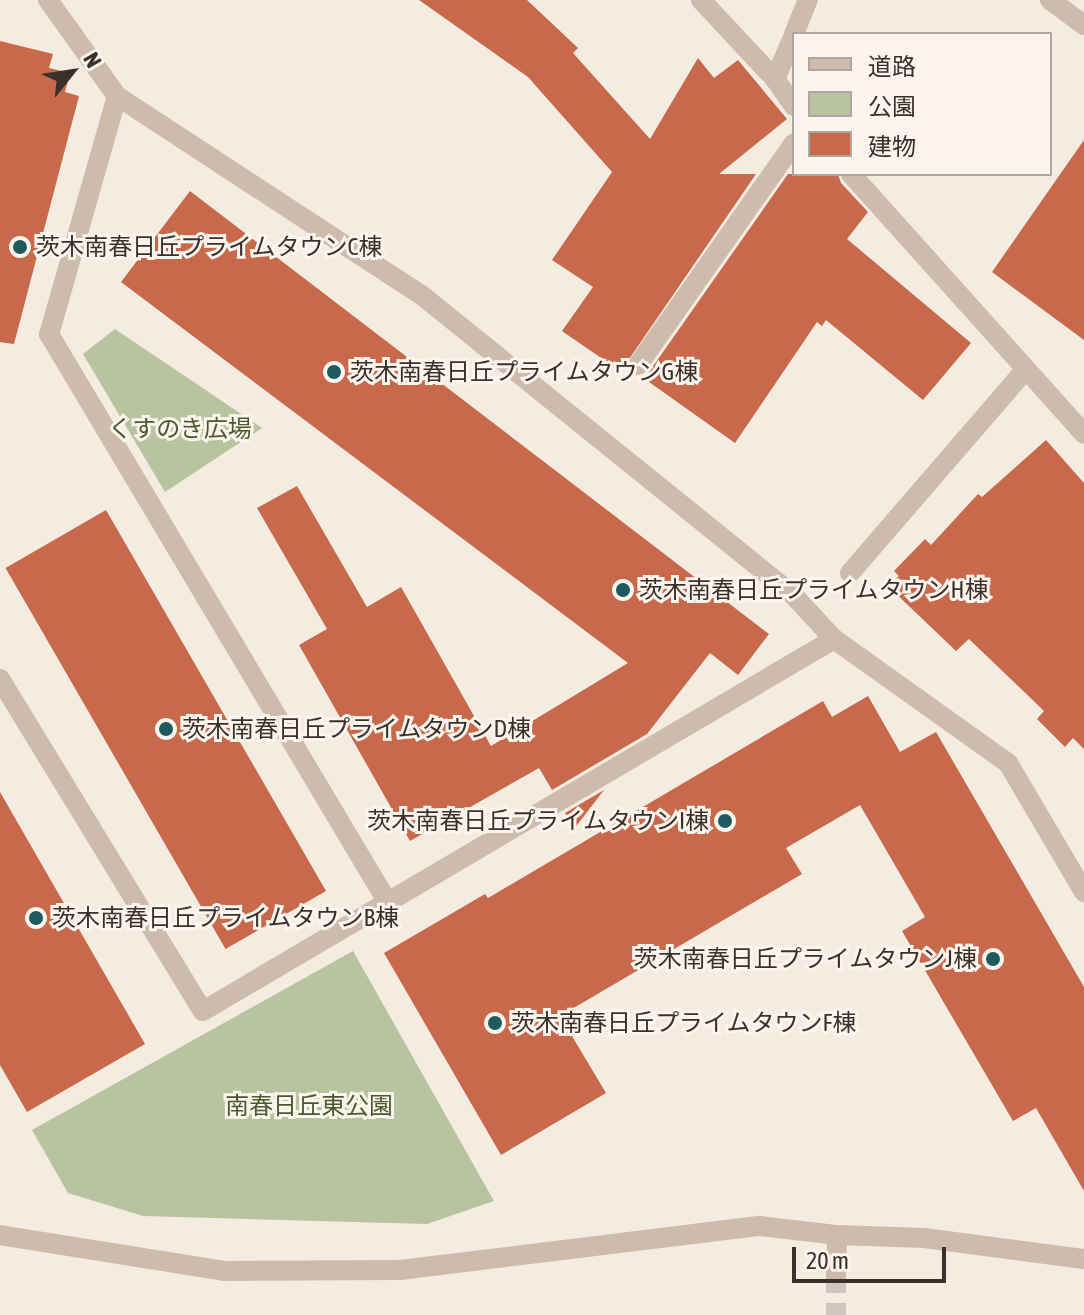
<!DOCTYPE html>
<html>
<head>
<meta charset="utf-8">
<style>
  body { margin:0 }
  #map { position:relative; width:1084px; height:1315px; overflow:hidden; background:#f4ebe1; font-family:"Asap Condensed","Noto Sans JP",sans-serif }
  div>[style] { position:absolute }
  .green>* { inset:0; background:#b8c4a0 }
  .building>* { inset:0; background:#c8694b; transform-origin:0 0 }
  .minor-tunnel>* { height:20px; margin-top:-10px; transform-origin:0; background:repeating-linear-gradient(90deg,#cfc6bd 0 20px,transparent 0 30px) }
  .minor>* { height:20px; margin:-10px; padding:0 10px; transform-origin:10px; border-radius:10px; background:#cdbbac }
  .dots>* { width:22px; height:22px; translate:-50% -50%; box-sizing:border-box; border:4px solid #fbf5ee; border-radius:50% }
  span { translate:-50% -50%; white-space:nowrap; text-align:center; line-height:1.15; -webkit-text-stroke:6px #fbf5ee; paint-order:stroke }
  .poi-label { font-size:24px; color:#3b302b }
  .left { translate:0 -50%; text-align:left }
  .right { translate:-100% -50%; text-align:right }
  .park-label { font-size:24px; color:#4a5a2e }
  .legend { position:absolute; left:792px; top:32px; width:260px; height:144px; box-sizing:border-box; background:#fbf5ee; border:2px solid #aea6a0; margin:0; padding:10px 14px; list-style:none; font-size:24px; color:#3b302b }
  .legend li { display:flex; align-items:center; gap:16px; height:40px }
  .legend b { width:40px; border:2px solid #aea6a0 }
  .north { position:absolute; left:32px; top:32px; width:80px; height:80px; -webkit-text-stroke:6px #fbf5ee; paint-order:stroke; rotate:60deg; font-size:22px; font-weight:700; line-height:32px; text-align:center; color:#3b302b }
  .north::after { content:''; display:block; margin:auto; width:28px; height:36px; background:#3b302b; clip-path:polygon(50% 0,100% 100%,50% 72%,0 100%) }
  .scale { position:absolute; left:792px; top:1247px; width:154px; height:36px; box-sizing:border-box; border:4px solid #3b302b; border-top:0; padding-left:10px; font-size:24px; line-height:28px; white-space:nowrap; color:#3b302b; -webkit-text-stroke:6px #fbf5ee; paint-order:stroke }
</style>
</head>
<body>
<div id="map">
  <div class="green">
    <div style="clip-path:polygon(115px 329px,262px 428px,165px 492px,83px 354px)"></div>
    <div style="clip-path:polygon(353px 951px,494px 1201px,427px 1224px,143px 1216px,68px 1193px,32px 1130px)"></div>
  </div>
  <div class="building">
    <div style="clip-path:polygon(419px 0,527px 0,578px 48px,573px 53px,650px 139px,698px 58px,714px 78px,738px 60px,787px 119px,719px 174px,756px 174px,625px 365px,622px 363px,617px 369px,562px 331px,593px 287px,552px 260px,612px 172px,528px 77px)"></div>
    <div style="clip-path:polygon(0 41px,53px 54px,49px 68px,70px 73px,65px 92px,79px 96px,14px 344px,0 342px)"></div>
    <div style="clip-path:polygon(1084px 140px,1084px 340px,992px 272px)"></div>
    <div style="clip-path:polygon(788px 174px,838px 174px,841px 183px,868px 212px,847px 239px,971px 343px,923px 400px,826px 320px,822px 326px,817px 322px,735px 443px,642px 377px,649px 372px)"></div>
    <div style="clip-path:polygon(190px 191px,769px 634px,738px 675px,710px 653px,647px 734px,552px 790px,539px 768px,410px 841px,299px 645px,327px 629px,257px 508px,297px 486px,367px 607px,401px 587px,491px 746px,628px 663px,121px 282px)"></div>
    <div style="clip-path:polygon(1046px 440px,1084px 483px,1084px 749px,1073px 738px,1065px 747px,1037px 719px,1044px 711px,969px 639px,956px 651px,889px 587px,899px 576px,894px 571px,925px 539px,931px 545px,978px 494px,982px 497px)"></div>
    <div style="left:106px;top:510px;width:440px;height:116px;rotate:60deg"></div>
    <div style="clip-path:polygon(868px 696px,900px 752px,936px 732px,1084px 987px,1084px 1191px,1036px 1108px,1013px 1121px,902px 931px,925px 917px,860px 805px,786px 848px,802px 874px,560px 1016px,606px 1093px,501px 1155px,384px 953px,485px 894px,488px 898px,823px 701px,832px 717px)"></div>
    <div style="clip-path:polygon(604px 790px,574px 829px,565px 813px)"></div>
    <div style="clip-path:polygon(0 792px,145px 1044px,27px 1112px,0 1065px)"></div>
  </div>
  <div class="minor-tunnel">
    <div style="left:836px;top:1273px;width:42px;rotate:90deg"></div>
  </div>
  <div class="minor">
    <div style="left:48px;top:0;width:118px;rotate:54.3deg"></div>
    <div style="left:117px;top:96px;width:367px;rotate:33.2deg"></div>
    <div style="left:424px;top:297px;width:476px;rotate:38.9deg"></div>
    <div style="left:794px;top:596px;width:59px;rotate:47.1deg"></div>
    <div style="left:834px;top:639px;width:214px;rotate:35.5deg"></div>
    <div style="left:1008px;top:763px;width:150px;rotate:59.5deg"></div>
    <div style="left:701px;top:0;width:108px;rotate:46.9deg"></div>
    <div style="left:775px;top:79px;width:33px;rotate:55deg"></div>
    <div style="left:1050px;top:0;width:42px;rotate:36.3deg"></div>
    <div style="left:794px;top:34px;width:37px;rotate:-68deg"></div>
    <div style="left:775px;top:79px;width:48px;rotate:-66.6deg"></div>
    <div style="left:117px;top:96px;width:248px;rotate:105.9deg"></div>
    <div style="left:49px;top:334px;width:662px;rotate:59.21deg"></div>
    <div style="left:851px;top:174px;width:349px;rotate:48.1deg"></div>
    <div style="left:638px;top:365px;width:271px;rotate:-54.9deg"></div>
    <div style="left:850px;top:573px;width:268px;rotate:-49.2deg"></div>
    <div style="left:0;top:679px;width:389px;rotate:58.6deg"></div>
    <div style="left:203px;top:1011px;width:732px;rotate:-30.52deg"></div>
    <div style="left:0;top:1235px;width:227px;rotate:9.1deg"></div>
    <div style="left:224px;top:1271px;width:176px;rotate:-0.3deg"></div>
    <div style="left:400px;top:1270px;width:363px;rotate:-7deg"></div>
    <div style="left:760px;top:1226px;width:78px;rotate:6.7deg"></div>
    <div style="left:837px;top:1235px;width:87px;rotate:2deg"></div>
    <div style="left:924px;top:1238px;width:161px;rotate:7.5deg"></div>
    <div style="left:836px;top:1273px;width:38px;rotate:-88deg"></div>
  </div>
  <div class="dots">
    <div style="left:20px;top:247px;background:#1f5a5e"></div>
    <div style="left:334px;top:372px;background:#1f5a5e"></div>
    <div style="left:623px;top:590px;background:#1f5a5e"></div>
    <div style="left:166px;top:729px;background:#1f5a5e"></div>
    <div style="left:725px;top:821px;background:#1f5a5e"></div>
    <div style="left:36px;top:918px;background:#1f5a5e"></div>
    <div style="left:993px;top:959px;background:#1f5a5e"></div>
    <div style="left:495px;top:1023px;background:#1f5a5e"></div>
  </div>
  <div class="poi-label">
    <span class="left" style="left:36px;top:247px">茨木南春日丘プライムタウンC棟</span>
    <span class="left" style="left:350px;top:372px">茨木南春日丘プライムタウンG棟</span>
    <span class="left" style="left:639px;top:590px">茨木南春日丘プライムタウンH棟</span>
    <span class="left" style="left:182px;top:729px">茨木南春日丘プライムタウンD棟</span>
    <span class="right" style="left:709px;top:821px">茨木南春日丘プライムタウンI棟</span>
    <span class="left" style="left:52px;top:918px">茨木南春日丘プライムタウンB棟</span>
    <span class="right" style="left:977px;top:959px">茨木南春日丘プライムタウンJ棟</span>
    <span class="left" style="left:511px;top:1023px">茨木南春日丘プライムタウンF棟</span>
  </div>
  <div class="park-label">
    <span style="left:180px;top:429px">くすのき広場</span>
    <span style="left:309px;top:1106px">南春日丘東公園</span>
  </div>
  <ul class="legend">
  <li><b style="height:10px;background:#cdbbac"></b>道路</li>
  <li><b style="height:22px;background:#b8c4a0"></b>公園</li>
  <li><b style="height:22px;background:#c8694b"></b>建物</li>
  </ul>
  <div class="north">N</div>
  <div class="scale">20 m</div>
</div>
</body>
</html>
